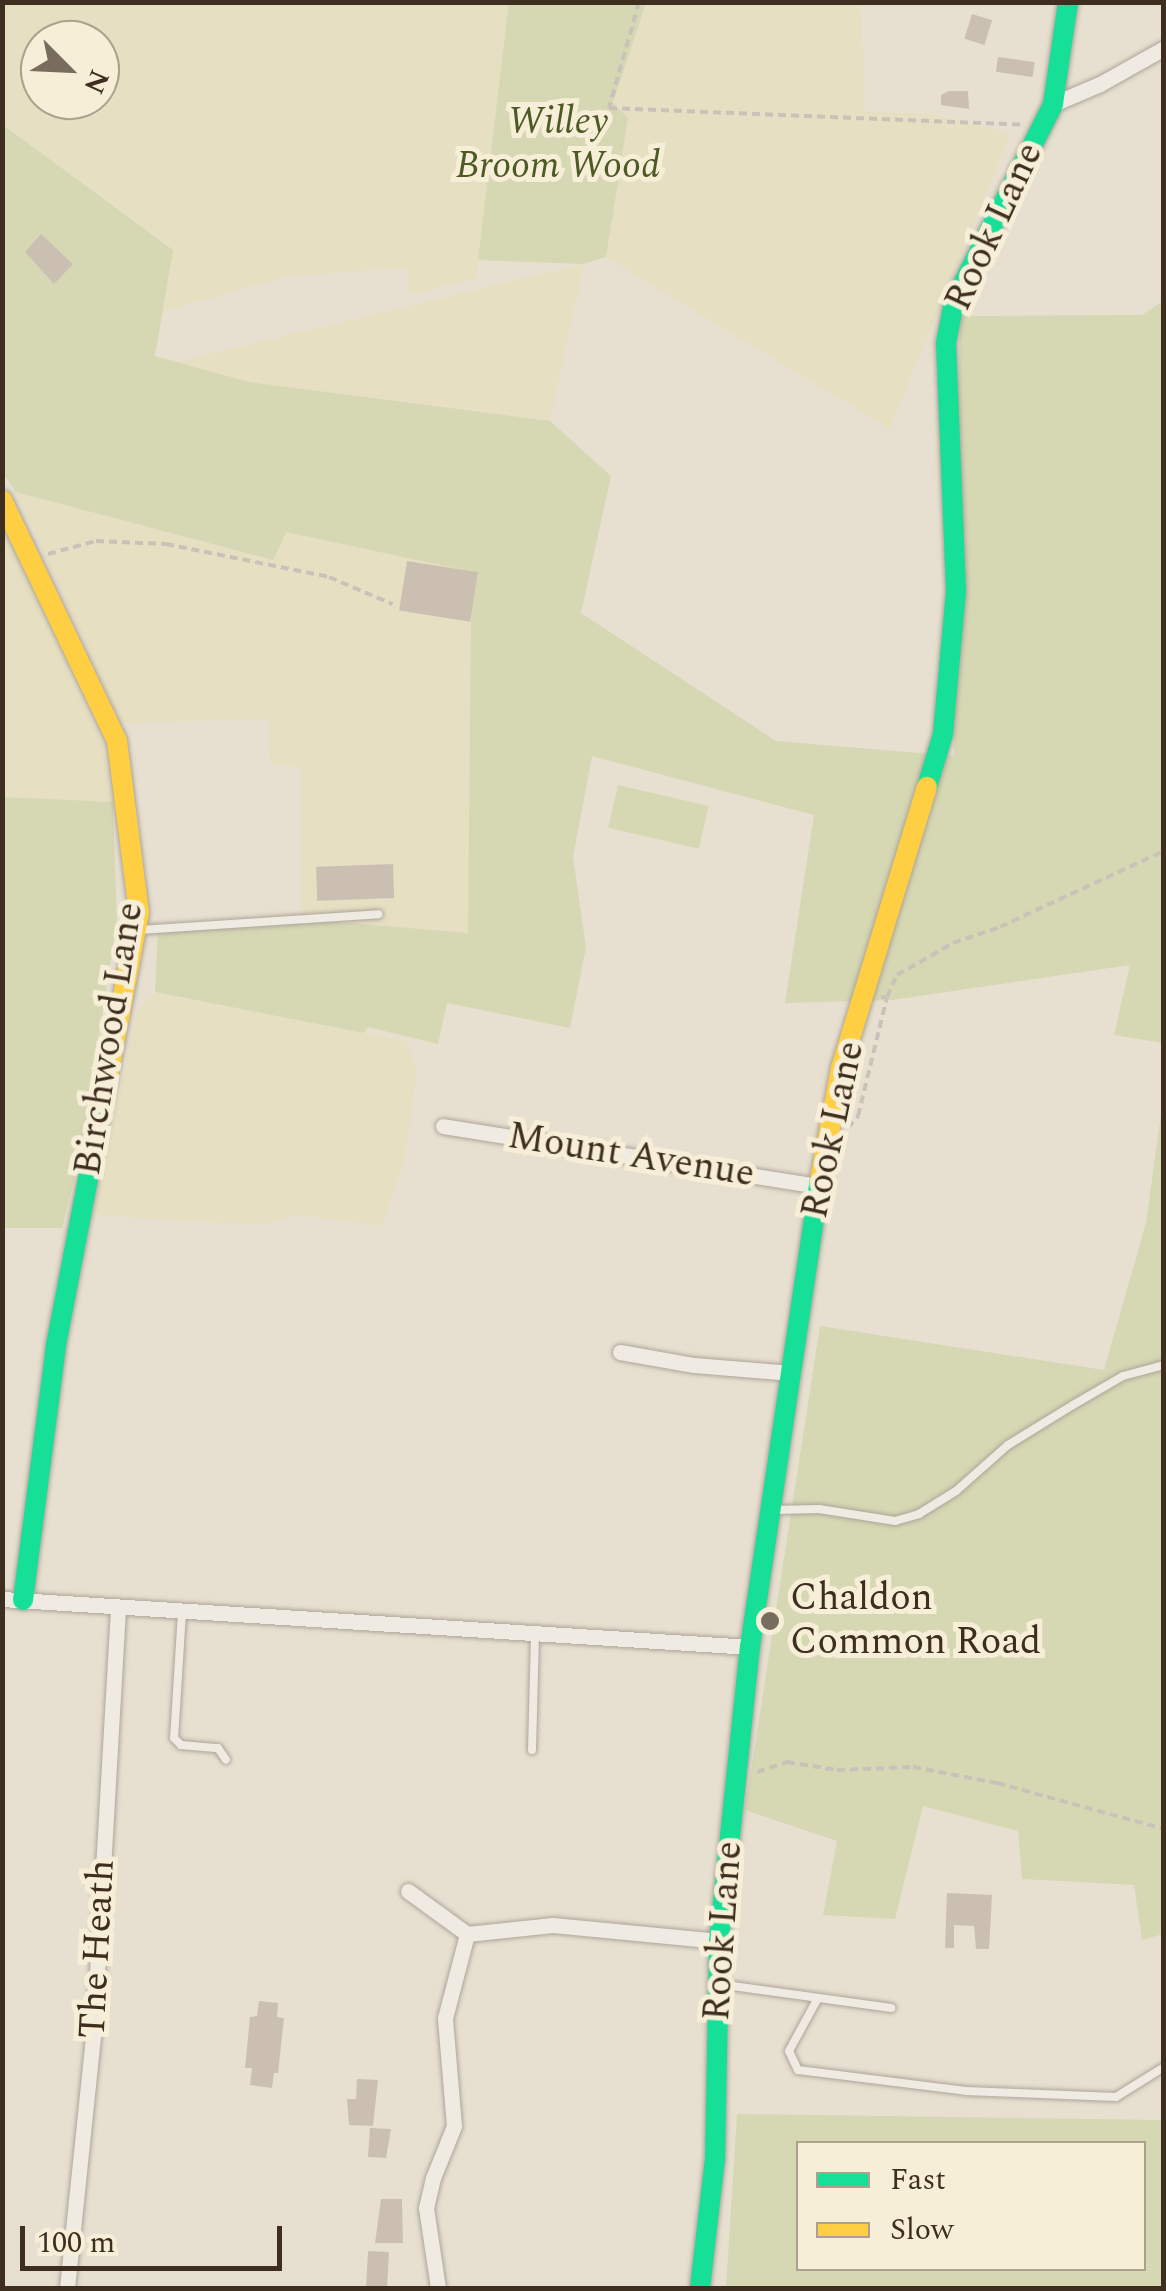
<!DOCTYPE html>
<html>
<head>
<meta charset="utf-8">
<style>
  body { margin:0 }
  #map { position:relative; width:1166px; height:2291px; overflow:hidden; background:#e7e0d1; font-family:Spectral,serif }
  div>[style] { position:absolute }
  .farmland>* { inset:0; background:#e6dfc2 }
  .green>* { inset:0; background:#d6d7b3; transform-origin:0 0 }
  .building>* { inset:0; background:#cbbfb2; transform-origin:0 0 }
  .path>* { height:4px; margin-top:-2px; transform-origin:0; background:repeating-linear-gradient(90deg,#c8c2b9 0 8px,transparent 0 13px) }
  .roads { filter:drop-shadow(0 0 2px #ada599) drop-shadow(0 0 2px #ada599) }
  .lane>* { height:8px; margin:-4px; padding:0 4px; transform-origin:4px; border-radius:4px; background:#efebe3 }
  .street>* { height:15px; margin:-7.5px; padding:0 7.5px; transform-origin:7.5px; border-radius:7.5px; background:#efebe3 }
  .fast>* { height:20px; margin:-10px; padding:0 10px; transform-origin:10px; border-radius:10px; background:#16e098 }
  .slow>* { height:20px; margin:-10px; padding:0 10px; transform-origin:10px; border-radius:10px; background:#ffcf43 }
  .dots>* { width:28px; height:28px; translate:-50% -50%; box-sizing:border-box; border:5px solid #f7eed8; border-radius:50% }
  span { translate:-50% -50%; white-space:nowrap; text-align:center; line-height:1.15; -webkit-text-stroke:10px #f7eed8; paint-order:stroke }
  .park-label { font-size:38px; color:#4d5a26; font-style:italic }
  .street-label { font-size:38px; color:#3d2e20 }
  .poi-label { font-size:38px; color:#3d2e20 }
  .left { translate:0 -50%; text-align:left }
  .frame { position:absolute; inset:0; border:5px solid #3d2e20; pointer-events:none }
  .legend { position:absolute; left:796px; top:2141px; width:350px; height:130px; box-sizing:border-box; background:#f7eed8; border:2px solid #ada18e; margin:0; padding:12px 18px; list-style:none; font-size:30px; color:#3d2e20 }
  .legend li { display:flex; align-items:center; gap:20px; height:50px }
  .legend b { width:50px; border:2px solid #ada18e }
  .north { position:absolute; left:20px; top:20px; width:100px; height:100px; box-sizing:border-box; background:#f7eed8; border:2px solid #ada18e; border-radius:50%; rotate:114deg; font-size:28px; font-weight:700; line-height:40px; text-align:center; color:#3d2e20 }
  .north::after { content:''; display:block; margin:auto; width:35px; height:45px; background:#786c5e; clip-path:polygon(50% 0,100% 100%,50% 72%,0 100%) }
  .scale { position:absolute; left:20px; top:2226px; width:262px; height:45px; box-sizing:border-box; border:5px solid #3d2e20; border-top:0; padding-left:12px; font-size:30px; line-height:35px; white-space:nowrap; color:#3d2e20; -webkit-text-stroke:8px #f7eed8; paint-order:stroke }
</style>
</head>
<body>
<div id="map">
  <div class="farmland">
    <div style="clip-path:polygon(evenodd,3px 3px,509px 3px,477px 278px,411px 294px,406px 268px,288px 276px,162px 312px,173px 249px,3px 124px,3px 3px,40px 40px,100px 40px,100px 100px,40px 100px,40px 40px)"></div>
    <div style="clip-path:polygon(646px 3px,861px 3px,865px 112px,932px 114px,1011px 133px,890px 429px,606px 257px,628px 118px,613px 103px)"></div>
    <div style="clip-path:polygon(584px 264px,550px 421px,249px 382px,176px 362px)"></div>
    <div style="clip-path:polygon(evenodd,16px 492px,273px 560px,285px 532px,478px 572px,471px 621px,468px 933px,301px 919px,301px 767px,270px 764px,269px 719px,121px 723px,16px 492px,393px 864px,393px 898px,317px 899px,316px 866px,393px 864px)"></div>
    <div style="clip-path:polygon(2px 526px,104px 747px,113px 802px,3px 797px)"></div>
    <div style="clip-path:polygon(155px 992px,406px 1041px,417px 1071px,404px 1165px,381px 1226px,299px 1215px,261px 1225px,93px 1215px,137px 1010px)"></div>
  </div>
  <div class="green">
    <div style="clip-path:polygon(509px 3px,646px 3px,613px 103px,628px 118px,606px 257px,584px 264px,478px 260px)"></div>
    <div style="clip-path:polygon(2px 124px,173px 250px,155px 356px,249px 382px,550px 421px,611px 476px,581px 613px,776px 741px,954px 756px,960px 316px,1142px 315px,1163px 301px,1164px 860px,1160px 863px,1163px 863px,1163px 1043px,1114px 1035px,1130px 965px,892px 1000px,785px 1003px,814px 815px,592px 756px,573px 857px,586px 947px,570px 1028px,447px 1003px,438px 1044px,368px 1027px,364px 1033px,155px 992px,158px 928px,301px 919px,468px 933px,471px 621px,478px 573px,286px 532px,273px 560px,16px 492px,2px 472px)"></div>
    <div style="left:618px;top:785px;width:93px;height:44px;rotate:13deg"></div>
    <div style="clip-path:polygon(3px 797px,113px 802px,117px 922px,79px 1159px,62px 1228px,3px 1228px)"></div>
    <div style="clip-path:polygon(1163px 1100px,1163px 1934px,1142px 1940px,1134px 1885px,1022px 1879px,1018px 1831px,923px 1806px,895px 1919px,823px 1915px,837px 1841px,745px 1810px,820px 1326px,1104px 1370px,1146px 1223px)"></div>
    <div style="clip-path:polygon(evenodd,737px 2114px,1163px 2120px,1163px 2288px,726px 2288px,737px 2114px,798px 2144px,1144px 2144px,1144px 2268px,798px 2268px,798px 2144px)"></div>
  </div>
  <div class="building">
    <div style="left:972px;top:14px;width:21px;height:26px;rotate:17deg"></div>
    <div style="left:998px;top:57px;width:37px;height:15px;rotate:8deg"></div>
    <div style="clip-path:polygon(949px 91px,968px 91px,969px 109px,941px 105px,941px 95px)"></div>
    <div style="clip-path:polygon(41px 234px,73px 264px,54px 284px,25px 252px)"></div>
    <div style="left:407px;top:561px;width:72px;height:50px;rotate:9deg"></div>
    <div style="left:393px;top:864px;width:34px;height:77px;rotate:88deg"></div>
    <div style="clip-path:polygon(947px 1893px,992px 1895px,989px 1949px,976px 1949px,974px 1926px,954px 1925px,954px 1948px,945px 1948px)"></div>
    <div style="clip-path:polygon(259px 2001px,278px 2003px,277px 2017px,284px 2018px,278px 2073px,274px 2073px,272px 2088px,250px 2085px,252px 2068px,245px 2068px,250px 2017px,257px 2016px)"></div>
    <div style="clip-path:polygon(357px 2079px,378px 2080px,373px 2126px,349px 2125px,347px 2099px,356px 2099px)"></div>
    <div style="clip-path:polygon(370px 2128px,391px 2129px,386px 2158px,368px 2157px)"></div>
    <div style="clip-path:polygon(381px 2199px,402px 2199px,403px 2243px,375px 2243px)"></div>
    <div style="left:368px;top:2251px;width:21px;height:37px;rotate:3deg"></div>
  </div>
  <div class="path">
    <div style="left:639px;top:2px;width:110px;rotate:105.8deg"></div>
    <div style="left:609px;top:108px;width:415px;rotate:2.3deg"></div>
    <div style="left:48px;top:554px;width:50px;rotate:-15.2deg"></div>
    <div style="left:96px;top:541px;width:70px;rotate:2.5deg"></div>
    <div style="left:166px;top:544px;width:166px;rotate:11.4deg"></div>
    <div style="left:329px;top:577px;width:69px;rotate:23.2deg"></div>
    <div style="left:881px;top:997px;width:6px"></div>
    <div style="left:887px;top:997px;width:24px;rotate:-66deg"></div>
    <div style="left:897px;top:975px;width:64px;rotate:-29.7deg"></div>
    <div style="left:953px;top:943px;width:50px;rotate:-18.8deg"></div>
    <div style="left:1000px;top:927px;width:181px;rotate:-24.9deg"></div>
    <div style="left:848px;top:1128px;width:16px;rotate:-50deg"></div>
    <div style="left:858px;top:1116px;width:122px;rotate:-76.3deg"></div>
    <div style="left:757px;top:1772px;width:32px;rotate:-18deg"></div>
    <div style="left:787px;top:1762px;width:51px;rotate:9.1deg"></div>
    <div style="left:837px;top:1770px;width:76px;rotate:-2.3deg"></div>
    <div style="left:913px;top:1767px;width:86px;rotate:10.8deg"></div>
    <div style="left:997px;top:1783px;width:173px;rotate:15.4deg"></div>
  </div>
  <div class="roads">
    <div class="lane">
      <div style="left:140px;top:930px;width:239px;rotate:-3.8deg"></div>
      <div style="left:774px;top:1510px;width:45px;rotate:-1.3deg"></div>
      <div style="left:819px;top:1509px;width:77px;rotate:9deg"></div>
      <div style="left:895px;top:1521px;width:25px;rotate:-16deg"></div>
      <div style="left:919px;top:1514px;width:44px;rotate:-31.9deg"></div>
      <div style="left:956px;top:1491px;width:69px;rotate:-41.5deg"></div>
      <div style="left:1008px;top:1445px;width:76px;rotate:-31.6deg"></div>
      <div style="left:1073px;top:1405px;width:58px;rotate:-30.1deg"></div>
      <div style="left:1123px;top:1376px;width:42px;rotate:-15deg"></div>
      <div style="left:182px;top:1612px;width:126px;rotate:93.6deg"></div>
      <div style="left:174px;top:1738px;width:10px;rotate:45deg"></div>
      <div style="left:181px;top:1745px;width:37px;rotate:5deg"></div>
      <div style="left:218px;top:1748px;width:14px;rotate:56deg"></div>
      <div style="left:532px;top:1750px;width:118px;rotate:-88.5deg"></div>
      <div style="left:718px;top:1984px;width:175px;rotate:7.9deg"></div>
      <div style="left:818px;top:1998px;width:60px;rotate:118.7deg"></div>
      <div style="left:789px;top:2051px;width:21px;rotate:65deg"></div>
      <div style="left:798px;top:2070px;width:169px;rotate:7.1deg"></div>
      <div style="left:966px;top:2091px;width:150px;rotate:2.3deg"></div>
      <div style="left:1116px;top:2097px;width:57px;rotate:-32deg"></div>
    </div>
    <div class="street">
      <div style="left:1053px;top:104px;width:51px;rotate:-23.1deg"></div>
      <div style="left:1100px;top:84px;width:73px;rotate:-29.4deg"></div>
      <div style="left:443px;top:1126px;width:381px;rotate:9.1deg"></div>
      <div style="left:620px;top:1352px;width:75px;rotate:10deg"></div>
      <div style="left:694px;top:1365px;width:98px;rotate:4.7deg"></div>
      <div style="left:2px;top:1599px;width:750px;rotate:3.67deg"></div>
      <div style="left:408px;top:1891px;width:73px;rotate:36.1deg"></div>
      <div style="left:67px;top:2288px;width:264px;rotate:-84.1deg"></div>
      <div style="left:94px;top:2025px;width:418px;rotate:-86.7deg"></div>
      <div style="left:438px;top:2288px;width:81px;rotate:-98.5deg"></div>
      <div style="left:426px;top:2208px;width:31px;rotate:-77deg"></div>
      <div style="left:433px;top:2178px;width:56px;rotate:-68deg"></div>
      <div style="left:454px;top:2126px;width:108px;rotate:-94.8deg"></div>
      <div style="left:445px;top:2018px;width:87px;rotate:-75.3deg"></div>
      <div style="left:467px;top:1934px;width:86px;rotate:-6deg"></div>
      <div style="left:553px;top:1925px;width:167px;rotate:5.5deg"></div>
    </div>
    <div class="fast">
      <div style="left:927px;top:787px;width:55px;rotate:-73.2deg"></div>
      <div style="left:943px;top:734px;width:144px;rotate:-84.8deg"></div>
      <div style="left:956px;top:591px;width:248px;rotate:-92.3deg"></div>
      <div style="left:946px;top:343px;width:42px;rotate:-79deg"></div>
      <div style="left:954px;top:302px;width:221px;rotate:-63.4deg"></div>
      <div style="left:1053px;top:104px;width:103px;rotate:-81.6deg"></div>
      <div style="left:23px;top:1600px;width:257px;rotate:-82.6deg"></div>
      <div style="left:56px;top:1345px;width:269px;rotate:-79.1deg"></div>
      <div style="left:700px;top:2288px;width:130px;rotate:-83.4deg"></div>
      <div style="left:715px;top:2159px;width:218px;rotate:-88.9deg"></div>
      <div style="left:719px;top:1941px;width:296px;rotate:-84deg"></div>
      <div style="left:750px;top:1647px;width:472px;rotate:-81.5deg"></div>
    </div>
    <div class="slow">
      <div style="left:2px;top:500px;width:267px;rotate:64.5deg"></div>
      <div style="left:117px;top:741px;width:173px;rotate:82.7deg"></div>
      <div style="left:139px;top:913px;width:171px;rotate:100.8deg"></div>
      <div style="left:820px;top:1180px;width:114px;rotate:-79.4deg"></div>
      <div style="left:841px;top:1068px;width:294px;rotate:-73deg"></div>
    </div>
  </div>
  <div class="dots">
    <div style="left:770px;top:1621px;background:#786c5e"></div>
  </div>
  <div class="park-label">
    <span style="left:558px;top:145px">Willey<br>Broom Wood</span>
  </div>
  <div class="street-label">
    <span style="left:995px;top:227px;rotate:-65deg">Rook Lane</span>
    <span style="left:110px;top:1039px;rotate:-81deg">Birchwood Lane</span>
    <span style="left:834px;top:1130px;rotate:-78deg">Rook Lane</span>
    <span style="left:631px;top:1156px;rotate:9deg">Mount Avenue</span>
    <span style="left:724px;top:1931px;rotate:-86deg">Rook Lane</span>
    <span style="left:98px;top:1949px;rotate:-87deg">The Heath</span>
  </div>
  <div class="poi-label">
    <span class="left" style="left:790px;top:1621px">Chaldon<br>Common Road</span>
  </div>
  <div class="frame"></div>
  <ul class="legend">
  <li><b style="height:12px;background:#16e098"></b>Fast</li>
  <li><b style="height:12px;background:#ffcf43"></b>Slow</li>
  </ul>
  <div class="north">N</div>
  <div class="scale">100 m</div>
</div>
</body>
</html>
